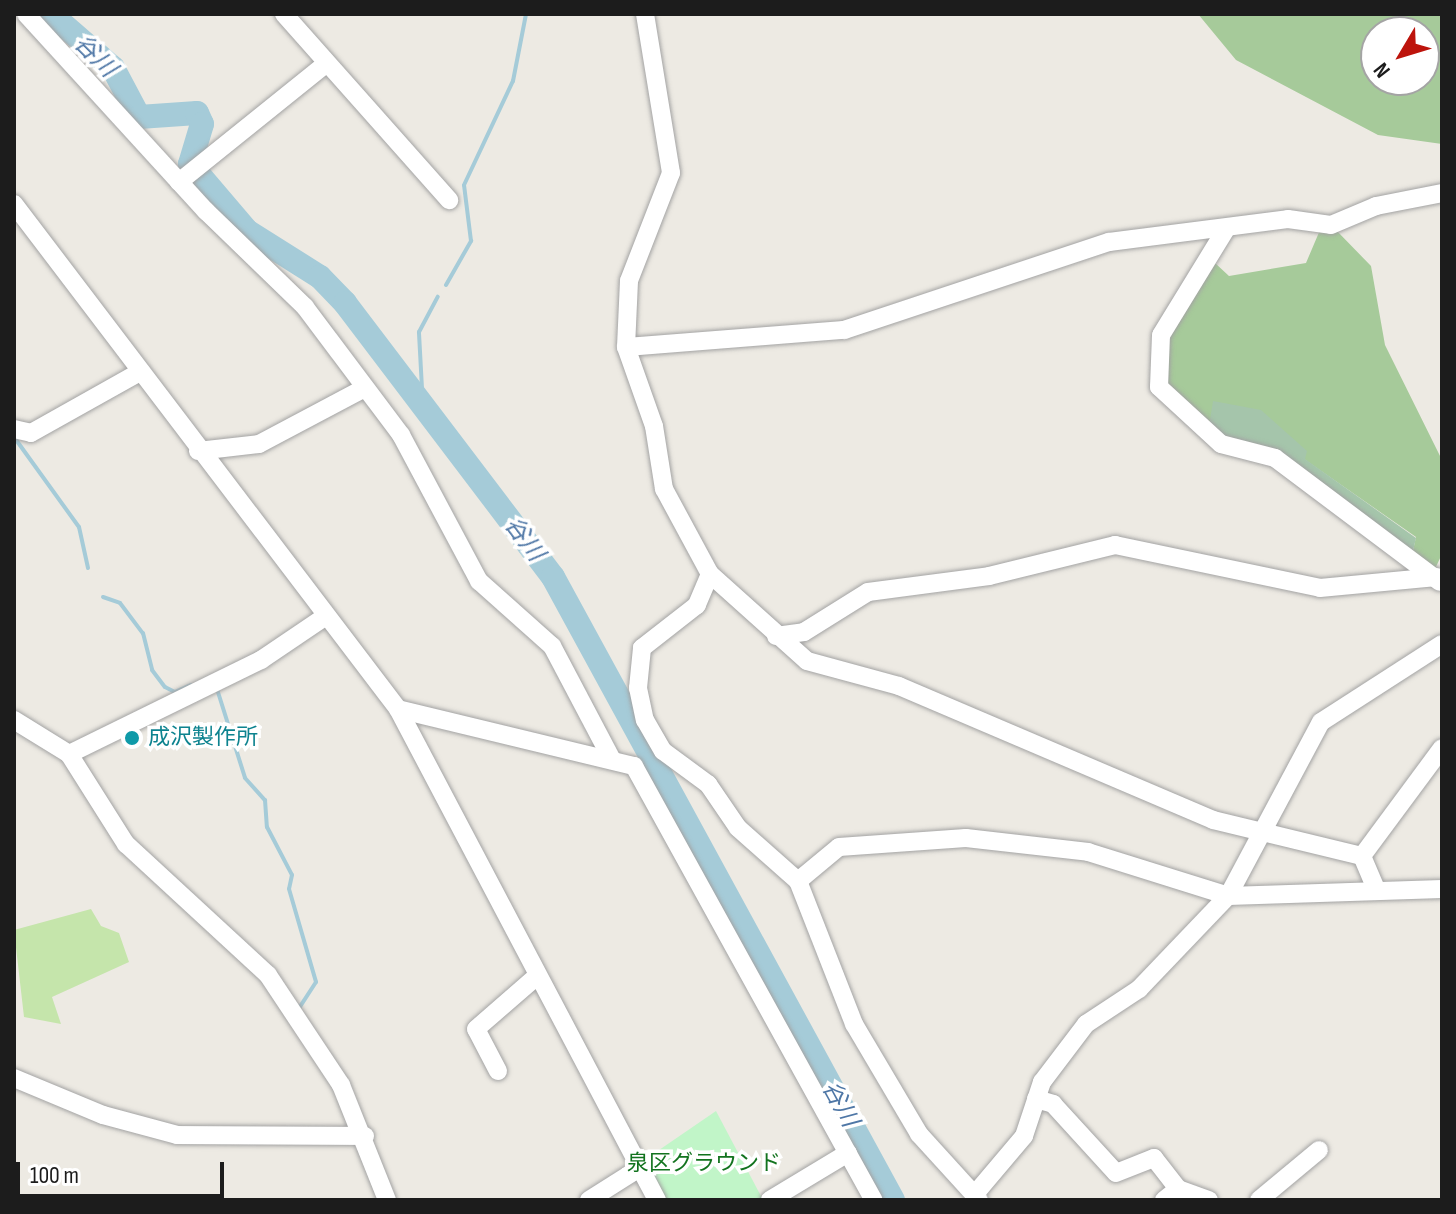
<!DOCTYPE html>
<html>
<head>
<meta charset="utf-8">
<style>
  body { margin:0 }
  #map { position:relative; width:1456px; height:1214px; overflow:hidden; background:#edeae3; font-family:"Sofia Sans Condensed","Noto Sans JP",sans-serif }
  div>[style] { position:absolute }
  .grass>* { inset:0; background:#c5e5ab }
  .forest>* { inset:0; background:#a6ca9a }
  .cemetery>* { inset:0; background:#a5c5ab }
  .park>* { inset:0; background:#c1f5c8 }
  .stream>* { height:4px; margin:-2px; padding:0 2px; transform-origin:2px; border-radius:2px; background:#a5cbd8 }
  .river>* { height:24px; margin:-12px; padding:0 12px; transform-origin:12px; border-radius:12px; background:#a5cbd8 }
  .roads { filter:drop-shadow(0 0 2px #a3a3a3) drop-shadow(0 0 2px #a3a3a3) }
  .minor>* { height:18px; margin:-9px; padding:0 9px; transform-origin:9px; border-radius:9px; background:#fff }
  .dots>* { width:22px; height:22px; translate:-50% -50%; box-sizing:border-box; border:4px solid #fff; border-radius:50% }
  span { translate:-50% -50%; white-space:nowrap; text-align:center; line-height:1.15; -webkit-text-stroke:7px #fff; paint-order:stroke }
  .culture-label { font-size:22px; color:#0d838f }
  .left { translate:0 -50%; text-align:left }
  .park-label { font-size:22px; color:#12731e }
  .water-label { font-size:24px; color:#4f77a6; font-style:italic }
  .frame { position:absolute; inset:0; border:16px solid #1c1c1c; pointer-events:none }
  .north { position:absolute; left:1360px; top:16px; width:80px; height:80px; box-sizing:border-box; background:#fff; border:2px solid #a4a4a4; border-radius:50%; rotate:232deg; font-size:22px; font-weight:700; line-height:32px; text-align:center; color:#1c1c1c }
  .north::after { content:''; display:block; margin:auto; width:28px; height:36px; background:#bd140c; clip-path:polygon(50% 0,100% 100%,50% 72%,0 100%) }
  .scale { position:absolute; left:16px; top:1162px; width:208px; height:36px; box-sizing:border-box; border:4px solid #1c1c1c; border-top:0; padding-left:10px; font-size:24px; line-height:28px; white-space:nowrap; color:#1c1c1c; -webkit-text-stroke:6px #fff; paint-order:stroke }
</style>
</head>
<body>
<div id="map">
  <div class="grass">
    <div style="clip-path:polygon(91px 909px,101px 926px,119px 933px,129px 962px,52px 997px,61px 1024px,24px 1017px,14px 930px)"></div>
  </div>
  <div class="forest">
    <div style="clip-path:polygon(evenodd,1198px 14px,1442px 14px,1442px 144px,1378px 135px,1236px 60px,1198px 14px,1376px 32px,1424px 32px,1424px 80px,1376px 80px,1376px 32px)"></div>
    <div style="clip-path:polygon(1320px 230px,1336px 230px,1371px 266px,1385px 345px,1442px 460px,1442px 554px,1434px 571px,1412px 555px,1416px 537px,1304px 459px,1209px 426px,1169px 394px,1163px 342px,1215px 263px,1229px 276px,1306px 263px)"></div>
  </div>
  <div class="cemetery">
    <div style="clip-path:polygon(1213px 401px,1261px 410px,1307px 451px,1305px 459px,1416px 538px,1412px 555px,1277px 456px,1227px 444px,1209px 426px)"></div>
  </div>
  <div class="park">
    <div style="clip-path:polygon(716px 1111px,762px 1198px,665px 1200px,643px 1161px)"></div>
  </div>
  <div class="stream">
    <div style="left:446px;top:285px;width:51px;rotate:-60.4deg"></div>
    <div style="left:471px;top:241px;width:56px;rotate:-97.1deg"></div>
    <div style="left:464px;top:185px;width:115px;rotate:-64.8deg"></div>
    <div style="left:513px;top:81px;width:68px;rotate:-79deg"></div>
    <div style="left:423px;top:407px;width:75px;rotate:-93.1deg"></div>
    <div style="left:419px;top:332px;width:40px;rotate:-62deg"></div>
    <div style="left:14px;top:437px;width:111px;rotate:54.2deg"></div>
    <div style="left:79px;top:527px;width:42px;rotate:77.6deg"></div>
    <div style="left:103px;top:597px;width:18px;rotate:19deg"></div>
    <div style="left:120px;top:603px;width:38px;rotate:53deg"></div>
    <div style="left:143px;top:633px;width:38px;rotate:76deg"></div>
    <div style="left:152px;top:670px;width:21px;rotate:53deg"></div>
    <div style="left:165px;top:687px;width:11px;rotate:27deg"></div>
    <div style="left:175px;top:692px;width:17px;rotate:-24deg"></div>
    <div style="left:217px;top:689px;width:93px;rotate:72.5deg"></div>
    <div style="left:245px;top:778px;width:30px;rotate:48deg"></div>
    <div style="left:265px;top:800px;width:27px;rotate:86deg"></div>
    <div style="left:267px;top:827px;width:54px;rotate:62.5deg"></div>
    <div style="left:292px;top:875px;width:14px;rotate:102deg"></div>
    <div style="left:289px;top:889px;width:97px;rotate:73.8deg"></div>
    <div style="left:316px;top:982px;width:35px;rotate:123deg"></div>
  </div>
  <div class="river">
    <div style="left:51px;top:14px;width:82px;rotate:41.1deg"></div>
    <div style="left:113px;top:68px;width:55px;rotate:62deg"></div>
    <div style="left:139px;top:117px;width:58px;rotate:-3.9deg"></div>
    <div style="left:197px;top:113px;width:12px;rotate:66deg"></div>
    <div style="left:202px;top:124px;width:42px;rotate:106.7deg"></div>
    <div style="left:190px;top:164px;width:88px;rotate:49.6deg"></div>
    <div style="left:247px;top:231px;width:86px;rotate:32.2deg"></div>
    <div style="left:320px;top:277px;width:36px;rotate:46deg"></div>
    <div style="left:345px;top:303px;width:344px;rotate:52.8deg"></div>
    <div style="left:553px;top:577px;width:710px;rotate:61.38deg"></div>
  </div>
  <div class="roads">
    <div class="minor">
      <div style="left:26px;top:14px;width:267px;rotate:47.6deg"></div>
      <div style="left:206px;top:211px;width:138px;rotate:44.1deg"></div>
      <div style="left:305px;top:307px;width:160px;rotate:53.1deg"></div>
      <div style="left:401px;top:435px;width:166px;rotate:61.9deg"></div>
      <div style="left:479px;top:581px;width:98px;rotate:41.7deg"></div>
      <div style="left:552px;top:646px;width:129px;rotate:62.2deg"></div>
      <div style="left:284px;top:14px;width:249px;rotate:48.4deg"></div>
      <div style="left:645px;top:14px;width:161px;rotate:80.7deg"></div>
      <div style="left:671px;top:173px;width:116px;rotate:111.3deg"></div>
      <div style="left:629px;top:281px;width:66px;rotate:92.6deg"></div>
      <div style="left:626px;top:347px;width:84px;rotate:70.5deg"></div>
      <div style="left:654px;top:426px;width:64px;rotate:81deg"></div>
      <div style="left:664px;top:489px;width:97px;rotate:61.6deg"></div>
      <div style="left:710px;top:574px;width:130px;rotate:41.9deg"></div>
      <div style="left:807px;top:661px;width:95px;rotate:15.2deg"></div>
      <div style="left:899px;top:686px;width:341px;rotate:23.1deg"></div>
      <div style="left:1213px;top:820px;width:153px;rotate:13.6deg"></div>
      <div style="left:1362px;top:856px;width:36px;rotate:67deg"></div>
      <div style="left:179px;top:182px;width:189px;rotate:-38.8deg"></div>
      <div style="left:14px;top:204px;width:634px;rotate:52.75deg"></div>
      <div style="left:398px;top:709px;width:555px;rotate:62.19deg"></div>
      <div style="left:1226px;top:229px;width:124px;rotate:121.5deg"></div>
      <div style="left:1161px;top:335px;width:52px;rotate:92.2deg"></div>
      <div style="left:1159px;top:387px;width:84px;rotate:42.6deg"></div>
      <div style="left:1221px;top:444px;width:56px;rotate:14.5deg"></div>
      <div style="left:1275px;top:458px;width:206px;rotate:36.9deg"></div>
      <div style="left:626px;top:347px;width:219px;rotate:-4.5deg"></div>
      <div style="left:844px;top:330px;width:279px;rotate:-18.4deg"></div>
      <div style="left:1109px;top:242px;width:180px;rotate:-7.3deg"></div>
      <div style="left:1288px;top:219px;width:43px;rotate:7.9deg"></div>
      <div style="left:1331px;top:225px;width:49px;rotate:-22.9deg"></div>
      <div style="left:1376px;top:206px;width:67px;rotate:-11.1deg"></div>
      <div style="left:14px;top:429px;width:17px;rotate:13deg"></div>
      <div style="left:31px;top:433px;width:123px;rotate:-29.3deg"></div>
      <div style="left:198px;top:451px;width:61px;rotate:-6.5deg"></div>
      <div style="left:259px;top:444px;width:118px;rotate:-27.9deg"></div>
      <div style="left:710px;top:574px;width:34px;rotate:113deg"></div>
      <div style="left:697px;top:605px;width:70px;rotate:142deg"></div>
      <div style="left:642px;top:648px;width:40px;rotate:95.7deg"></div>
      <div style="left:638px;top:688px;width:33px;rotate:78deg"></div>
      <div style="left:645px;top:720px;width:36px;rotate:60deg"></div>
      <div style="left:663px;top:751px;width:56px;rotate:36.3deg"></div>
      <div style="left:708px;top:784px;width:53px;rotate:55.7deg"></div>
      <div style="left:738px;top:828px;width:80px;rotate:41.5deg"></div>
      <div style="left:798px;top:881px;width:154px;rotate:68.6deg"></div>
      <div style="left:854px;top:1024px;width:128px;rotate:59.4deg"></div>
      <div style="left:919px;top:1134px;width:89px;rotate:47.7deg"></div>
      <div style="left:776px;top:636px;width:28px;rotate:-8deg"></div>
      <div style="left:804px;top:632px;width:75px;rotate:-32deg"></div>
      <div style="left:868px;top:592px;width:122px;rotate:-7.5deg"></div>
      <div style="left:989px;top:576px;width:130px;rotate:-13.8deg"></div>
      <div style="left:1115px;top:545px;width:209px;rotate:11.8deg"></div>
      <div style="left:1320px;top:588px;width:117px;rotate:-5.4deg"></div>
      <div style="left:398px;top:709px;width:243px;rotate:13.6deg"></div>
      <div style="left:634px;top:766px;width:496px;rotate:61.1deg"></div>
      <div style="left:14px;top:720px;width:65px;rotate:31.7deg"></div>
      <div style="left:69px;top:754px;width:107px;rotate:57.7deg"></div>
      <div style="left:126px;top:844px;width:193px;rotate:42.7deg"></div>
      <div style="left:268px;top:975px;width:132px;rotate:56.4deg"></div>
      <div style="left:341px;top:1085px;width:124px;rotate:68.2deg"></div>
      <div style="left:69px;top:754px;width:214px;rotate:-26.1deg"></div>
      <div style="left:261px;top:660px;width:78px;rotate:-34.1deg"></div>
      <div style="left:1362px;top:856px;width:134px;rotate:-53.5deg"></div>
      <div style="left:798px;top:881px;width:53px;rotate:-39.7deg"></div>
      <div style="left:839px;top:847px;width:127px;rotate:-4.1deg"></div>
      <div style="left:966px;top:838px;width:123px;rotate:6.5deg"></div>
      <div style="left:1088px;top:852px;width:147px;rotate:17.4deg"></div>
      <div style="left:1228px;top:896px;width:214px;rotate:-1.9deg"></div>
      <div style="left:498px;top:1071px;width:47px;rotate:-117.6deg"></div>
      <div style="left:476px;top:1029px;width:81px;rotate:-41deg"></div>
      <div style="left:14px;top:1078px;width:96px;rotate:22.6deg"></div>
      <div style="left:103px;top:1115px;width:77px;rotate:15.1deg"></div>
      <div style="left:177px;top:1135px;width:188px;rotate:0.3deg"></div>
      <div style="left:1036px;top:1099px;width:18px;rotate:16deg"></div>
      <div style="left:1053px;top:1104px;width:93px;rotate:47.6deg"></div>
      <div style="left:1116px;top:1173px;width:41px;rotate:-21.5deg"></div>
      <div style="left:1154px;top:1158px;width:39px;rotate:52deg"></div>
      <div style="left:975px;top:1194px;width:76px;rotate:-49.8deg"></div>
      <div style="left:1024px;top:1136px;width:57px;rotate:-71.6deg"></div>
      <div style="left:1042px;top:1082px;width:73px;rotate:-52.8deg"></div>
      <div style="left:1086px;top:1024px;width:64px;rotate:-33.4deg"></div>
      <div style="left:1139px;top:989px;width:129px;rotate:-46.3deg"></div>
      <div style="left:1228px;top:896px;width:197px;rotate:-61.9deg"></div>
      <div style="left:1321px;top:722px;width:144px;rotate:-32.8deg"></div>
      <div style="left:589px;top:1200px;width:58px;rotate:-32.3deg"></div>
      <div style="left:770px;top:1200px;width:91px;rotate:-31.1deg"></div>
      <div style="left:1164px;top:1200px;width:18px;rotate:-38deg"></div>
      <div style="left:1178px;top:1189px;width:33px;rotate:20deg"></div>
      <div style="left:1259px;top:1200px;width:78px;rotate:-39.8deg"></div>
    </div>
  </div>
  <div class="dots">
    <div style="left:132px;top:738px;background:#0f9aa8"></div>
  </div>
  <div class="culture-label">
    <span class="left" style="left:148px;top:738px">成沢製作所</span>
  </div>
  <div class="park-label">
    <span style="left:704px;top:1164px">泉区グラウンド</span>
  </div>
  <div class="water-label">
    <span style="left:95px;top:56px;rotate:45deg">谷川</span>
    <span style="left:524px;top:539px;rotate:53deg">谷川</span>
    <span style="left:840px;top:1104px;rotate:61deg">谷川</span>
  </div>
  <div class="frame"></div>
  <div class="north">N</div>
  <div class="scale">100 m</div>
</div>
</body>
</html>
